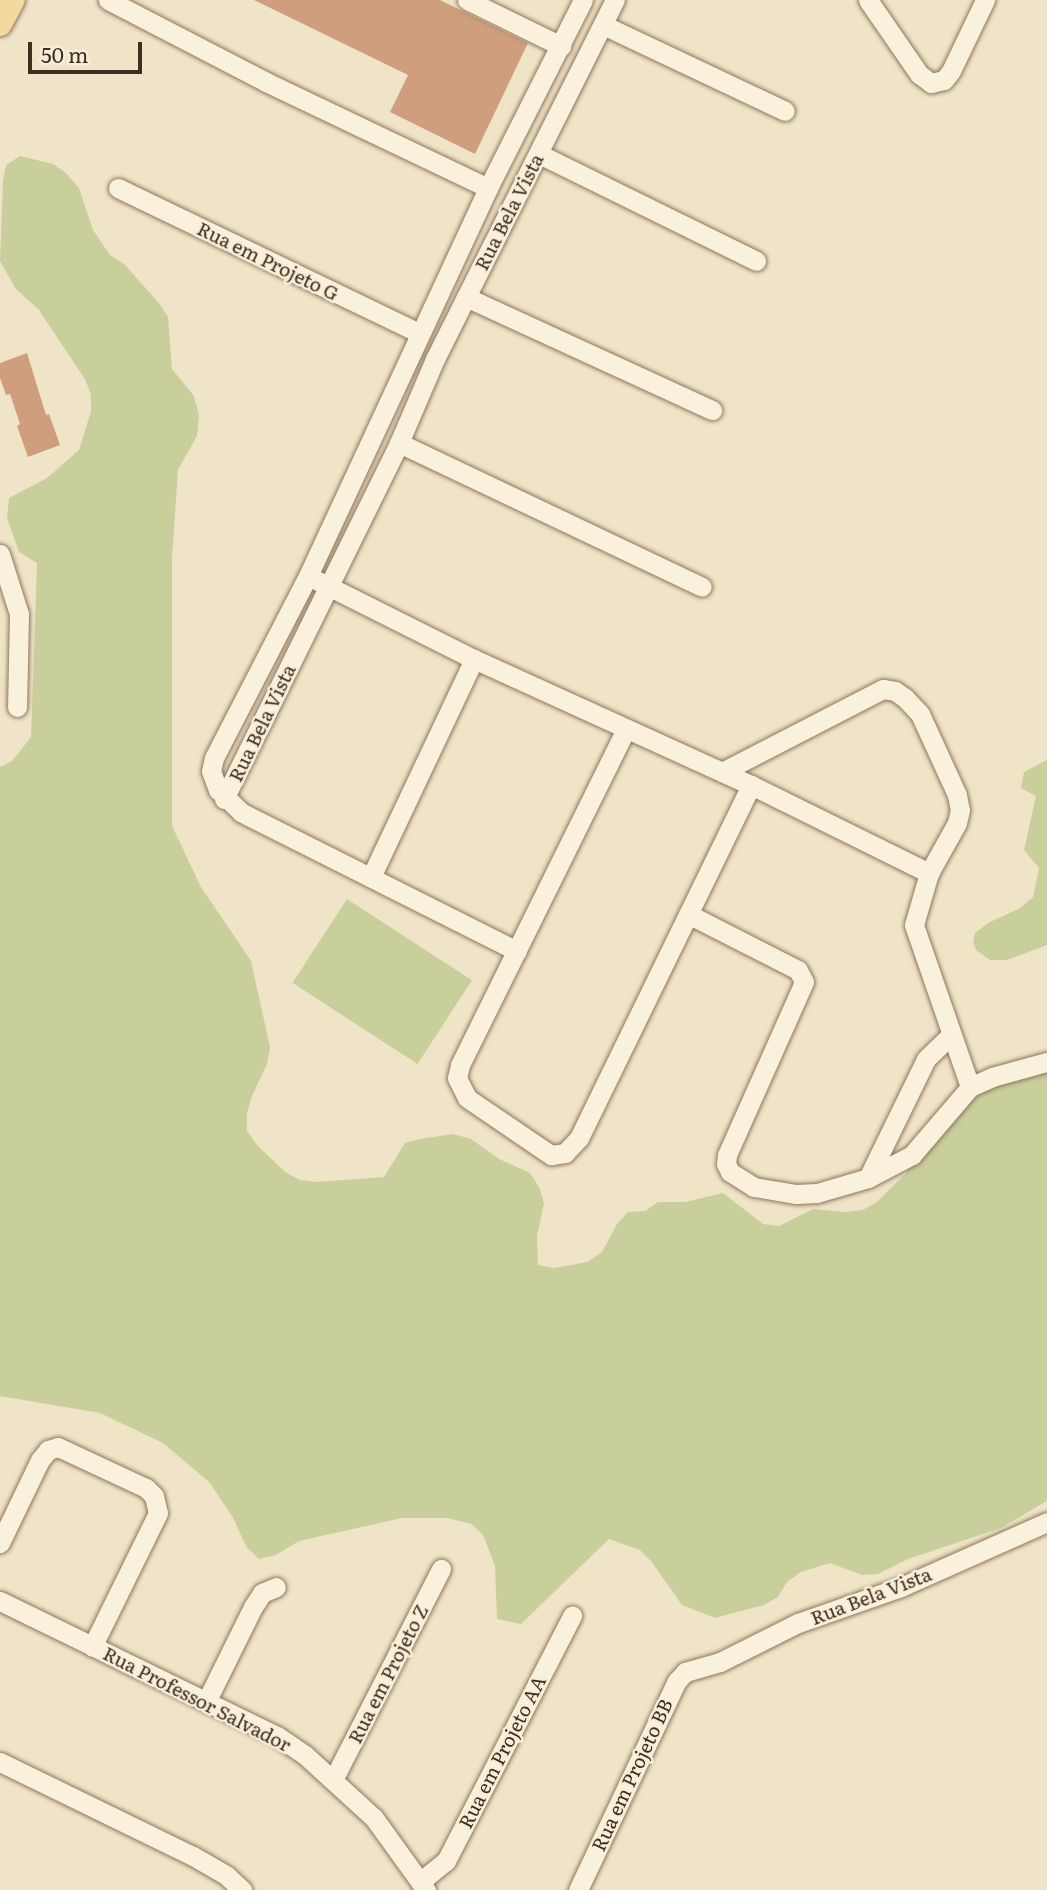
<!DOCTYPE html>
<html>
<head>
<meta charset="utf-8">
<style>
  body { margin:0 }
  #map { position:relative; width:1047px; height:1890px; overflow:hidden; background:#f0e4c8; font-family:Literata,serif }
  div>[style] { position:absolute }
  .green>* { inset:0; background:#c9cf9b; transform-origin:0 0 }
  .building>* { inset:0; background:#cf9f7d }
  .roads { filter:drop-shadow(0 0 2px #8d765c) drop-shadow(0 0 2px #8d765c) }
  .minor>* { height:19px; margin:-9.5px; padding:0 9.5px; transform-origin:9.5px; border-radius:9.5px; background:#faf1dc }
  .major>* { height:24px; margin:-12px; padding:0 12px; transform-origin:12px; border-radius:12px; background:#f3d9a0 }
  span { translate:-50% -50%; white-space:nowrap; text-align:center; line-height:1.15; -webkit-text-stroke:5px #f7eed8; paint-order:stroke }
  .street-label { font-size:19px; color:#3d2e20 }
  .scale { position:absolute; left:28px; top:42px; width:114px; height:32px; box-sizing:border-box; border:4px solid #3d2e20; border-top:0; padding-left:9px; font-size:21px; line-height:24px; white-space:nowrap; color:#3d2e20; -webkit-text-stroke:5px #f7eed8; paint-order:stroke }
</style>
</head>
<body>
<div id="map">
  <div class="green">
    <div style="clip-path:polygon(20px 156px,53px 164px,66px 173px,79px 188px,93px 230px,110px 255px,124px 264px,159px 303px,168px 317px,172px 369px,194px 396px,199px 415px,197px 436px,178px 470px,172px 558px,172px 826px,201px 887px,251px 961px,270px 1047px,267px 1064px,252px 1096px,247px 1113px,247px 1131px,257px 1145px,285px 1172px,300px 1180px,316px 1182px,384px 1177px,405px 1143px,420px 1139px,453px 1134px,471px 1139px,499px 1159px,530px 1173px,539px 1187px,544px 1203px,537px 1236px,538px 1265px,554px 1268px,587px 1262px,602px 1252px,617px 1224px,628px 1212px,645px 1211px,658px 1202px,685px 1202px,723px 1193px,763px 1224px,779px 1226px,813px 1209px,846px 1212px,863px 1210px,877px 1202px,906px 1173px,915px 1155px,977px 1092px,1047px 1068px,1047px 1500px,1045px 1502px,1001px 1528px,908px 1559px,878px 1574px,862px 1575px,830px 1563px,801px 1572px,787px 1582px,778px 1597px,764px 1605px,715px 1618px,682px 1605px,651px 1561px,640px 1550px,609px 1539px,521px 1624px,497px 1619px,495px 1566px,483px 1535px,471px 1524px,447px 1518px,402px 1518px,299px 1541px,276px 1555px,259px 1559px,247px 1548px,233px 1518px,210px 1483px,163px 1443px,100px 1413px,0 1396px,0 767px,12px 761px,31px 737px,37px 563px,19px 552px,7px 518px,9px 498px,47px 478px,79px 450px,91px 411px,91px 395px,85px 379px,39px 310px,15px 288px,0 261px,3px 181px,6px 165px)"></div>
    <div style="clip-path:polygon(1047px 760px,1047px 945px,1007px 960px,990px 960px,976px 950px,973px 942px,975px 933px,988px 923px,1020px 908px,1033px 897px,1039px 868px,1024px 850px,1036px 796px,1021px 788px,1024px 772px)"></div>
    <div style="left:347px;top:899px;width:149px;height:100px;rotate:33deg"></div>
  </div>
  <div class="building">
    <div style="clip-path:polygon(254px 0,440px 0,528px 43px,475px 154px,390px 112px,408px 75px)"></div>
    <div style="clip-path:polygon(27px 353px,46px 415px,49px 414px,60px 445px,28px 457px,17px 426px,20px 424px,10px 394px,6px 395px,0 378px,0 363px)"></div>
  </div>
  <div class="roads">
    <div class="minor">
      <div style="left:108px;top:0;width:178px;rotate:27.4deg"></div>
      <div style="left:266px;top:82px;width:246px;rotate:25.5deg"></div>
      <div style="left:467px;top:0;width:105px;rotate:26.1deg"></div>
      <div style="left:868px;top:0;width:90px;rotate:55.4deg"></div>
      <div style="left:919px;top:74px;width:15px;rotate:37deg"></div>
      <div style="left:931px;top:83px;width:13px;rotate:-13deg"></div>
      <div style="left:944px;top:80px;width:11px;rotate:-52deg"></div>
      <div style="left:951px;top:71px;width:79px;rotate:-64.4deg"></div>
      <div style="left:603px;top:25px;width:201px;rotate:25.3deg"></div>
      <div style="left:539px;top:154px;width:242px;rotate:26.2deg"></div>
      <div style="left:118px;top:188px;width:334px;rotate:25.7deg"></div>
      <div style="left:466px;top:297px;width:271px;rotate:24.7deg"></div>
      <div style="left:399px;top:443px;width:335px;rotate:25.4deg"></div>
      <div style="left:0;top:554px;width:63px;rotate:72.4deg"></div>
      <div style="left:19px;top:614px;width:93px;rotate:91.2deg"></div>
      <div style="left:318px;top:581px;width:174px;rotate:26.6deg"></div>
      <div style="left:474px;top:659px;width:304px;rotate:24.5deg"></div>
      <div style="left:751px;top:785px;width:199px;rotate:26.3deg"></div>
      <div style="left:626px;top:729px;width:375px;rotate:116.3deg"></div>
      <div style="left:460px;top:1065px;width:13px;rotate:103deg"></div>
      <div style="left:457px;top:1078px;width:22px;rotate:63deg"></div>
      <div style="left:467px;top:1098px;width:102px;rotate:34.2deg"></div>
      <div style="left:551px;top:1155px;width:14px;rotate:-8deg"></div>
      <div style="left:565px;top:1153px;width:21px;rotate:-47deg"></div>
      <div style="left:579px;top:1138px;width:393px;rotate:-64deg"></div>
      <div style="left:722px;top:772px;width:181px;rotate:-27.3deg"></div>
      <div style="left:883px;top:689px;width:12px;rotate:9deg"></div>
      <div style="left:895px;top:691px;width:12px;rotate:35deg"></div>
      <div style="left:905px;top:698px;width:22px;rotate:47deg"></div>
      <div style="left:920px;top:714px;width:89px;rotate:65.4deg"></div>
      <div style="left:957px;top:795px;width:15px;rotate:79deg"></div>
      <div style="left:960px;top:810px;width:13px;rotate:103deg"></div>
      <div style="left:957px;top:823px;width:57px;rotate:119.2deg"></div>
      <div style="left:929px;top:873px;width:54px;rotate:106.1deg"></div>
      <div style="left:914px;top:925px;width:171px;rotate:70.9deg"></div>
      <div style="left:224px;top:799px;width:397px;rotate:-63.8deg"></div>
      <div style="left:399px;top:443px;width:91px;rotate:-66.8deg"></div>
      <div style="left:435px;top:359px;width:402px;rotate:-63.4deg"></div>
      <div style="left:371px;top:877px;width:241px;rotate:-64.7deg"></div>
      <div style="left:688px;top:914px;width:123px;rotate:27deg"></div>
      <div style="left:798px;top:970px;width:13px;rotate:63deg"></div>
      <div style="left:804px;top:982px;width:189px;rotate:114deg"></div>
      <div style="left:727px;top:1155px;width:9px;rotate:96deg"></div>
      <div style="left:726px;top:1164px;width:9px;rotate:63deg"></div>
      <div style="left:730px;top:1172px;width:28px;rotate:32deg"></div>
      <div style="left:754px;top:1187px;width:43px;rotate:9.5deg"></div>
      <div style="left:796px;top:1194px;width:21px;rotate:-3deg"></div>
      <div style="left:817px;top:1193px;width:53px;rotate:-16.4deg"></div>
      <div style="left:868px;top:1178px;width:50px;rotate:-27.6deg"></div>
      <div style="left:912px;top:1155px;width:89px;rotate:-49.5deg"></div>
      <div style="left:970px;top:1087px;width:24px;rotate:-24deg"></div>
      <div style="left:992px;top:1077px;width:57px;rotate:-15.3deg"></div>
      <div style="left:517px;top:951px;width:309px;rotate:-153.3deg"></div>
      <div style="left:241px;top:812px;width:32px;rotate:-136deg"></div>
      <div style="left:218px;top:790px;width:20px;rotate:-110deg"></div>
      <div style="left:211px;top:771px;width:13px;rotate:-77deg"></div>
      <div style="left:214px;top:758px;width:205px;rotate:-62.7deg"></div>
      <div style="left:308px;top:576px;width:428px;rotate:-65.1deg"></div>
      <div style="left:488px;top:188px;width:211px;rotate:-63.2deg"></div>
      <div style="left:868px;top:1178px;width:132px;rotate:-64deg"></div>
      <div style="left:926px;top:1059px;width:33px;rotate:-44deg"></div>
      <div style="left:0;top:1543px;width:92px;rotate:-64.3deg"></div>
      <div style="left:40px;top:1460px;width:13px;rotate:-51deg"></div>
      <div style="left:48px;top:1450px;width:10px;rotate:-17deg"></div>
      <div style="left:58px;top:1447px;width:97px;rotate:25deg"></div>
      <div style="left:146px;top:1488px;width:11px;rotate:45deg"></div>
      <div style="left:154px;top:1496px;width:17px;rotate:77deg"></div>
      <div style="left:158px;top:1513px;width:149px;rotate:116.2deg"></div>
      <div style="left:0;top:1601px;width:308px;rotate:26deg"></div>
      <div style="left:277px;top:1736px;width:34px;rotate:34deg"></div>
      <div style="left:305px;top:1755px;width:93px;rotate:42.4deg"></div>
      <div style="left:374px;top:1818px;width:89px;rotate:54.2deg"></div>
      <div style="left:206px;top:1702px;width:106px;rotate:-63.7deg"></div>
      <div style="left:253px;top:1607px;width:17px;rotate:-57deg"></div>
      <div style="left:262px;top:1593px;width:15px;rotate:-23deg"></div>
      <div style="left:0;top:1762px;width:215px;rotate:26deg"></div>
      <div style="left:193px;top:1856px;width:39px;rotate:30deg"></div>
      <div style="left:227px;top:1876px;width:21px;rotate:43deg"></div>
      <div style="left:334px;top:1778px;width:235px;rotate:-62.9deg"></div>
      <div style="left:421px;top:1881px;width:32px;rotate:-39deg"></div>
      <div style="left:446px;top:1861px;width:276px;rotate:-62.8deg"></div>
      <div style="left:578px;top:1890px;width:231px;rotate:-64.7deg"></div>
      <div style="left:677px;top:1681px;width:12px;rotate:-48deg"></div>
      <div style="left:685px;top:1672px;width:36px;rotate:-16deg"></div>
      <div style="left:720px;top:1662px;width:87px;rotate:-26.6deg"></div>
      <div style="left:798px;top:1623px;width:109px;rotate:-19.3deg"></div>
      <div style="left:901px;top:1587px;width:160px;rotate:-24deg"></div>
    </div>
    <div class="major">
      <div style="left:0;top:24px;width:27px;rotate:-62deg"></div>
    </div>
  </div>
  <div class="street-label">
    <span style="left:509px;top:212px;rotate:-63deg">Rua Bela Vista</span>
    <span style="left:268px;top:261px;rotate:26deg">Rua em Projeto G</span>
    <span style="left:262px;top:723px;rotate:-64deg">Rua Bela Vista</span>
    <span style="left:871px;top:1596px;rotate:-21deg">Rua Bela Vista</span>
    <span style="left:388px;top:1674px;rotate:-63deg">Rua em Projeto Z</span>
    <span style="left:197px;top:1699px;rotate:27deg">Rua Professor Salvador</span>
    <span style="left:502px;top:1752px;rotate:-63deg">Rua em Projeto AA</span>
    <span style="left:632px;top:1775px;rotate:-65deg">Rua em Projeto BB</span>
  </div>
  <div class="scale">50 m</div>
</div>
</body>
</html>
